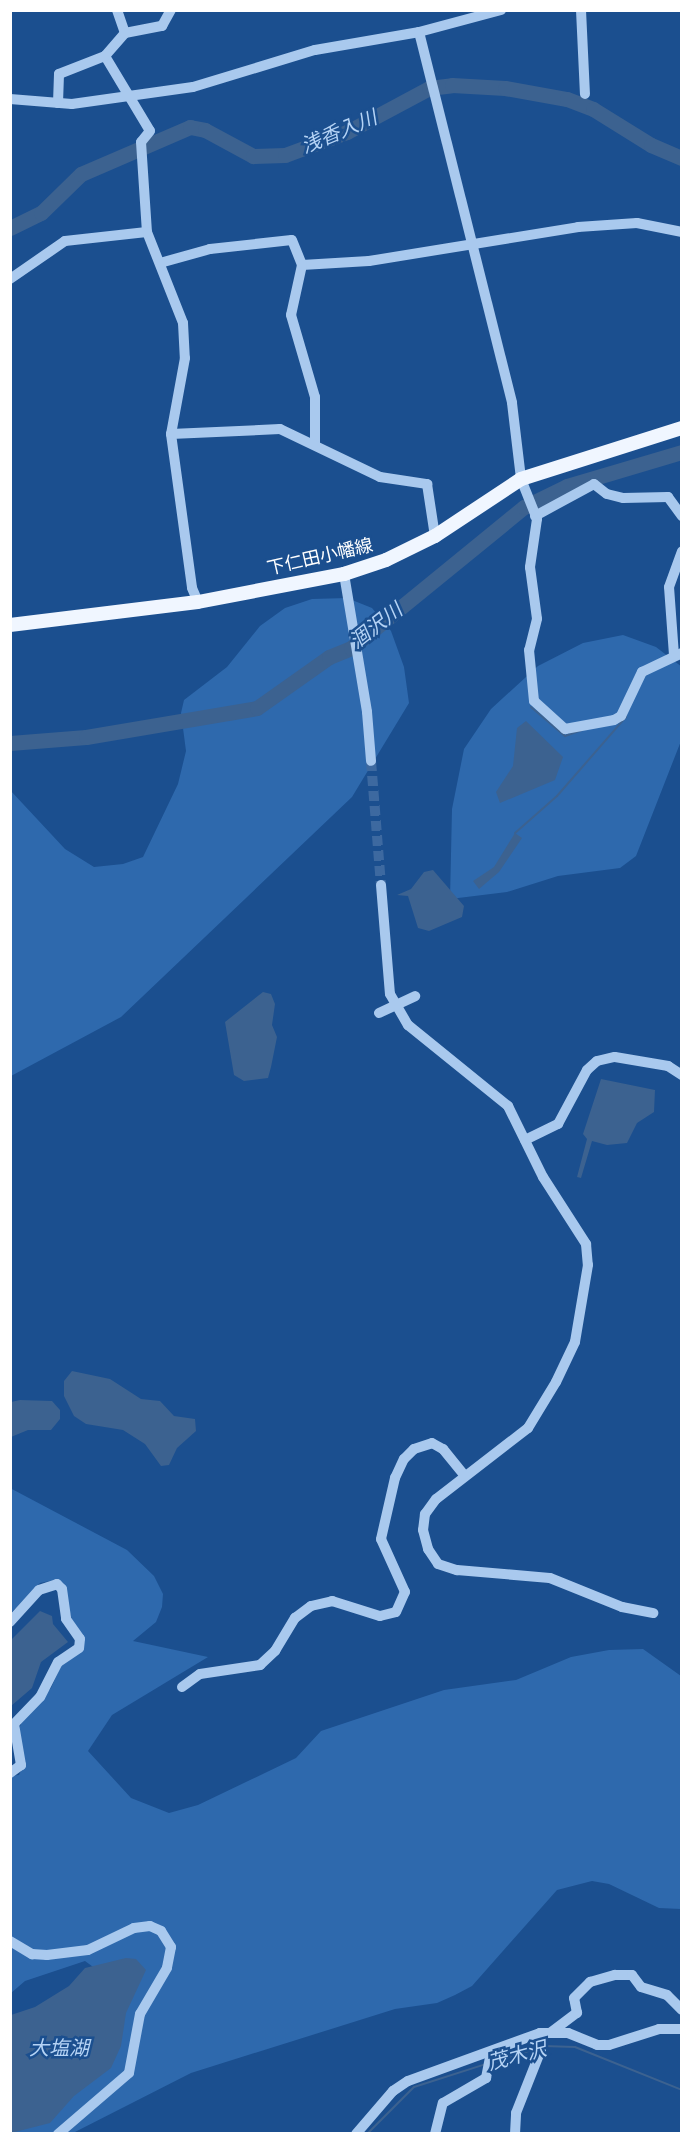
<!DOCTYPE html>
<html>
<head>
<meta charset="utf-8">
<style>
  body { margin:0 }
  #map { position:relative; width:692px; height:2144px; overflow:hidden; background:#1b4f8f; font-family:"Fira Sans Condensed","Noto Sans JP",sans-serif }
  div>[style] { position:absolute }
  .green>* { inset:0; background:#2e69ad }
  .water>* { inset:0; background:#3c6290 }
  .stream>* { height:2px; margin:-1px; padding:0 1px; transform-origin:1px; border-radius:1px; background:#3c6290 }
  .river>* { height:15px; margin:-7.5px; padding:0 7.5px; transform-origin:7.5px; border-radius:7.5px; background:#3c6290 }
  .minor-tunnel>* { height:10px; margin-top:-5px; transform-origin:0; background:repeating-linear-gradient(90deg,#3d69a0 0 10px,transparent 0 15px) }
  .minor>* { height:10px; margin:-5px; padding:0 5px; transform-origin:5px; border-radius:5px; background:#a9c9ee }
  .major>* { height:14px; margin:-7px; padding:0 7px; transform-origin:7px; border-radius:7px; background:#f0f6ff }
  .minor-bridge>* { height:10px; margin:-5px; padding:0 5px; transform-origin:5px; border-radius:5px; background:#a9c9ee }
  span { translate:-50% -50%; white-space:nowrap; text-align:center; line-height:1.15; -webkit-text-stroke:5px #1b4f8f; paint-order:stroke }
  .street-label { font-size:18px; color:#fff }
  .water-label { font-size:20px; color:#b5d3f5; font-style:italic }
  .frame { position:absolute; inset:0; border:12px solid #fff; pointer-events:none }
</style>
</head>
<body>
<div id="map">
  <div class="green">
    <div style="clip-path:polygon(347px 598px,372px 608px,391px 631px,404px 667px,409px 703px,352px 797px,121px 1017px,11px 1076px,10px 790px,65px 849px,94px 867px,123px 864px,143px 857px,178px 784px,186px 751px,181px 713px,184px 700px,227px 667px,260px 626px,285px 608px,312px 599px)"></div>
    <div style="clip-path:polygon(623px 635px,656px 647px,682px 667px,681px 741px,636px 856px,620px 868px,558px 876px,507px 892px,450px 899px,452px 809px,464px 749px,491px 709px,538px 666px,583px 643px)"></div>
    <div style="clip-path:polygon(10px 1488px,127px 1550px,154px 1576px,163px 1594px,162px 1607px,156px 1622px,133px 1641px,208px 1657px,112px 1715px,88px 1751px,131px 1798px,169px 1813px,198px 1805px,296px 1758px,321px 1731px,444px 1690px,516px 1680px,571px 1657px,609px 1650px,643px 1649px,681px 1676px,681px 1909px,659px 1908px,609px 1884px,592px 1881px,557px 1890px,472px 1986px,455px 1995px,437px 2003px,395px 2009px,191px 2073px,73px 2133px,11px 2133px,104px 1975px,85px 1961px,25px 1981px,11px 1993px,11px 1776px,19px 1775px,24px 1764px,18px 1731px,24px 1717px,51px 1688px,61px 1666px,82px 1651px,59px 1579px,40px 1583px,11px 1613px)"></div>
  </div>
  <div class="water">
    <div style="clip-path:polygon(526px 721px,563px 757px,555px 780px,500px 803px,496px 792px,513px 766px,517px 728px)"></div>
    <div style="clip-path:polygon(515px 833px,522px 838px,499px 872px,479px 889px,473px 881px,494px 867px)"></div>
    <div style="clip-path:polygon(433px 870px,464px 906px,462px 917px,429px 931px,418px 928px,408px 896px,397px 895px,411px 889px,424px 872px)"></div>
    <div style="clip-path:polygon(263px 992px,271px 994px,275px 1004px,272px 1025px,277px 1037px,271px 1067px,268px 1078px,244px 1081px,234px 1075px,225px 1022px)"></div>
    <div style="clip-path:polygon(601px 1079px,655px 1090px,654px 1112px,637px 1123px,627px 1143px,607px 1145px,592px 1141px,581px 1178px,577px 1177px,587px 1139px,583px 1134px)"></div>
    <div style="clip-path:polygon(72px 1371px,110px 1379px,141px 1399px,160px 1401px,174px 1416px,195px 1419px,196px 1431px,177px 1448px,169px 1465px,161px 1466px,145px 1444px,123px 1430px,86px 1424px,74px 1416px,64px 1396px,64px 1381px)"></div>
    <div style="clip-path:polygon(20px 1400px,52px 1401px,60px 1410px,60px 1419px,51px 1430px,28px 1430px,11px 1437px,11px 1402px)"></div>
    <div style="clip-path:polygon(40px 1611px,52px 1616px,53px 1624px,68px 1642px,41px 1662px,32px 1688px,11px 1706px,11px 1640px)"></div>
    <div style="clip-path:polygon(126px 1958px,136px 1959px,146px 1970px,126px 2013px,121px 2046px,111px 2068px,74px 2096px,50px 2123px,11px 2133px,11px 2015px,35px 2007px,69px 1986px,85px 1968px)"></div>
  </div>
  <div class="stream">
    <div style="left:531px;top:707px;width:45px;rotate:40.5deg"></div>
    <div style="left:565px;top:736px;width:18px;rotate:-19deg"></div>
    <div style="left:515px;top:833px;width:56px;rotate:-41.4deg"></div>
    <div style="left:557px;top:796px;width:105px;rotate:-48.9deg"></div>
    <div style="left:543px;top:2046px;width:32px;rotate:2deg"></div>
    <div style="left:575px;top:2047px;width:115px;rotate:21.9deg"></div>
    <div style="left:492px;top:2063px;width:48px;rotate:-18.1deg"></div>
    <div style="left:367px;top:2134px;width:66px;rotate:-45deg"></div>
    <div style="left:414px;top:2087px;width:76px;rotate:-17.7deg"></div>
  </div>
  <div class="river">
    <div style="left:10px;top:228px;width:34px;rotate:-26deg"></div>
    <div style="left:41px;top:213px;width:56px;rotate:-44.3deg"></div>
    <div style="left:81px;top:174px;width:119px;rotate:-23.3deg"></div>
    <div style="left:190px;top:127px;width:15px;rotate:11deg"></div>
    <div style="left:205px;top:130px;width:55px;rotate:28.4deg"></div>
    <div style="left:253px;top:156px;width:32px;rotate:-2deg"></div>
    <div style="left:285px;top:155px;width:66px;rotate:-20.4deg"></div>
    <div style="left:347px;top:132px;width:93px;rotate:-28.2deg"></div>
    <div style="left:429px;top:88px;width:23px;rotate:-7deg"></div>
    <div style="left:452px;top:85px;width:53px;rotate:3.2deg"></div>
    <div style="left:505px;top:88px;width:63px;rotate:10.1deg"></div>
    <div style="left:567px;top:99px;width:28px;rotate:21deg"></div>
    <div style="left:593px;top:109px;width:68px;rotate:31.8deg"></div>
    <div style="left:651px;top:145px;width:34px;rotate:23deg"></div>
    <div style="left:10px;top:743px;width:76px;rotate:-4.5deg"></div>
    <div style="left:86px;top:737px;width:173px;rotate:-9.6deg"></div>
    <div style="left:257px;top:708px;width:88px;rotate:-35.3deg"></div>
    <div style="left:329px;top:657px;width:24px;rotate:-22deg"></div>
    <div style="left:351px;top:648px;width:223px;rotate:-39.2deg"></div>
    <div style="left:524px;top:507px;width:48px;rotate:-26deg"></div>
    <div style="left:567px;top:486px;width:120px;rotate:-16.5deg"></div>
  </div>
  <div class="minor-tunnel">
    <div style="left:371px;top:761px;width:124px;rotate:85.4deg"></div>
  </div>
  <div class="minor">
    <div style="left:117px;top:10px;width:24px;rotate:71deg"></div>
    <div style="left:581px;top:10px;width:84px;rotate:87.3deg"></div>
    <div style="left:419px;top:32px;width:382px;rotate:75.9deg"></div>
    <div style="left:512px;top:403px;width:77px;rotate:83.2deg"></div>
    <div style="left:521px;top:479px;width:43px;rotate:68.2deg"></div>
    <div style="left:537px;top:519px;width:49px;rotate:98.3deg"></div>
    <div style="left:530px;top:567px;width:52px;rotate:82.3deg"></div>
    <div style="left:537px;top:619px;width:32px;rotate:104deg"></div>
    <div style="left:529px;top:650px;width:51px;rotate:84.4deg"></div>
    <div style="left:534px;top:701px;width:42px;rotate:42.1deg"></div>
    <div style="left:565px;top:729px;width:50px;rotate:-10.4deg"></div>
    <div style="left:614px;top:720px;width:8px;rotate:-30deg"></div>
    <div style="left:621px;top:716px;width:49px;rotate:-64.5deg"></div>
    <div style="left:642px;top:672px;width:44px;rotate:-25.4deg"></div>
    <div style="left:105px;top:56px;width:87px;rotate:59deg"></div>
    <div style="left:150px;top:131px;width:14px;rotate:129deg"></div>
    <div style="left:141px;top:142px;width:90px;rotate:86.2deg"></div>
    <div style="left:147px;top:232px;width:98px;rotate:68.4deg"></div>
    <div style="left:183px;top:323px;width:35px;rotate:87deg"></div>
    <div style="left:185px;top:358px;width:77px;rotate:100.4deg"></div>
    <div style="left:171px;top:434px;width:155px;rotate:82.2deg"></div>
    <div style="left:192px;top:588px;width:15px;rotate:67deg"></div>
    <div style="left:10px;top:99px;width:62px;rotate:4.6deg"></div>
    <div style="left:72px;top:104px;width:122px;rotate:-8deg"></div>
    <div style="left:193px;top:87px;width:127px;rotate:-16.9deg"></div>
    <div style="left:315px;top:50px;width:106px;rotate:-9.8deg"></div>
    <div style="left:419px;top:32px;width:85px;rotate:-15deg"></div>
    <div style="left:58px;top:103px;width:29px;rotate:-88deg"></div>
    <div style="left:59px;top:74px;width:49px;rotate:-21.4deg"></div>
    <div style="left:105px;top:56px;width:30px;rotate:-49deg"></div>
    <div style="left:125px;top:33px;width:38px;rotate:-11deg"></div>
    <div style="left:162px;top:26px;width:18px;rotate:-61deg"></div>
    <div style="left:160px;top:263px;width:52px;rotate:-15.6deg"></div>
    <div style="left:210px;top:249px;width:82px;rotate:-6.3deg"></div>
    <div style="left:292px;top:240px;width:27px;rotate:68deg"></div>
    <div style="left:302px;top:265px;width:67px;rotate:-3.4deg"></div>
    <div style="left:369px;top:261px;width:212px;rotate:-9.2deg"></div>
    <div style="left:578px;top:227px;width:59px;rotate:-3.9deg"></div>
    <div style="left:637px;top:223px;width:46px;rotate:11.3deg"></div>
    <div style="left:302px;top:265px;width:51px;rotate:102.4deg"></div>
    <div style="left:291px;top:315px;width:85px;rotate:73.7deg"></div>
    <div style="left:315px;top:397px;width:48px;rotate:90deg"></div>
    <div style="left:10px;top:279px;width:67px;rotate:-34.6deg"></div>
    <div style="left:65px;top:241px;width:82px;rotate:-6.3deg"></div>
    <div style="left:171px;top:434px;width:109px;rotate:-2.6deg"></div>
    <div style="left:280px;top:429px;width:111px;rotate:25.6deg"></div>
    <div style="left:380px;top:477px;width:48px;rotate:8.5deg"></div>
    <div style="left:427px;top:484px;width:53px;rotate:81.3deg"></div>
    <div style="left:535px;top:516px;width:67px;rotate:-28.5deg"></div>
    <div style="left:594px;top:484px;width:16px;rotate:38deg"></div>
    <div style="left:607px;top:494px;width:16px;rotate:14deg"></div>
    <div style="left:623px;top:498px;width:45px;rotate:-1.3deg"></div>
    <div style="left:668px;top:497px;width:24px;rotate:54deg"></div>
    <div style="left:344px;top:574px;width:140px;rotate:80.5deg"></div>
    <div style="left:367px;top:712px;width:49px;rotate:85.3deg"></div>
    <div style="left:674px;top:655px;width:68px;rotate:-94.2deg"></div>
    <div style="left:669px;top:587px;width:38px;rotate:-70deg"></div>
    <div style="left:381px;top:885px;width:109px;rotate:85.3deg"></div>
    <div style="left:390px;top:994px;width:36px;rotate:60deg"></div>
    <div style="left:408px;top:1025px;width:129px;rotate:39deg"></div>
    <div style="left:508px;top:1106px;width:79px;rotate:63.8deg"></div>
    <div style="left:543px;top:1177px;width:80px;rotate:57.3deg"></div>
    <div style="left:586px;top:1244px;width:21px;rotate:85deg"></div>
    <div style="left:588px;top:1265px;width:78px;rotate:99.6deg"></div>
    <div style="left:575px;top:1342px;width:44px;rotate:115.4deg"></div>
    <div style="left:556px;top:1382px;width:54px;rotate:121.3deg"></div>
    <div style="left:528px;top:1428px;width:116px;rotate:142.3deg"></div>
    <div style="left:436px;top:1499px;width:19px;rotate:126deg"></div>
    <div style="left:425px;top:1514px;width:16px;rotate:97deg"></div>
    <div style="left:423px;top:1530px;width:20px;rotate:75deg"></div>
    <div style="left:428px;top:1549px;width:18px;rotate:56deg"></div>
    <div style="left:438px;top:1564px;width:20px;rotate:18deg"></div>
    <div style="left:457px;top:1570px;width:93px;rotate:4.9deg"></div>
    <div style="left:550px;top:1578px;width:78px;rotate:21.9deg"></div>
    <div style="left:622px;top:1607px;width:32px;rotate:11deg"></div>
    <div style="left:525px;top:1140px;width:37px;rotate:-26deg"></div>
    <div style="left:558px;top:1124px;width:61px;rotate:-61.8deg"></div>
    <div style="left:587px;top:1070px;width:13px;rotate:-42deg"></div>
    <div style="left:597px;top:1061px;width:18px;rotate:-13deg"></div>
    <div style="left:615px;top:1057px;width:54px;rotate:9.6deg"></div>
    <div style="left:668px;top:1066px;width:17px;rotate:33deg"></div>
    <div style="left:10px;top:1622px;width:43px;rotate:-47.8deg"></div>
    <div style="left:39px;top:1590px;width:19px;rotate:-18deg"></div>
    <div style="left:57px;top:1584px;width:7px;rotate:45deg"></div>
    <div style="left:62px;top:1589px;width:30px;rotate:82deg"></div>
    <div style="left:66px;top:1619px;width:24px;rotate:55deg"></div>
    <div style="left:80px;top:1639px;width:9px;rotate:96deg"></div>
    <div style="left:79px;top:1648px;width:25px;rotate:146deg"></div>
    <div style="left:58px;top:1662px;width:39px;rotate:117deg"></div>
    <div style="left:40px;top:1697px;width:37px;rotate:134deg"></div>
    <div style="left:14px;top:1724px;width:42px;rotate:80.3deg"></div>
    <div style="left:21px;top:1765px;width:14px;rotate:144deg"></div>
    <div style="left:182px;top:1687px;width:22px;rotate:-36deg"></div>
    <div style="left:200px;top:1674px;width:61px;rotate:-8.5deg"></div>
    <div style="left:260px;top:1665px;width:21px;rotate:-43deg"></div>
    <div style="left:275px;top:1651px;width:39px;rotate:-59deg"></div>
    <div style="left:295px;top:1618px;width:20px;rotate:-37deg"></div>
    <div style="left:311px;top:1606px;width:22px;rotate:-13deg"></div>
    <div style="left:332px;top:1601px;width:50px;rotate:17.4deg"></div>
    <div style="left:380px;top:1616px;width:16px;rotate:-14deg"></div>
    <div style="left:396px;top:1612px;width:22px;rotate:-66deg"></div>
    <div style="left:405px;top:1592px;width:58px;rotate:-114.4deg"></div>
    <div style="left:381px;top:1539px;width:63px;rotate:-77.1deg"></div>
    <div style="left:395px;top:1478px;width:21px;rotate:-65deg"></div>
    <div style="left:404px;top:1459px;width:14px;rotate:-45deg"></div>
    <div style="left:414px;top:1449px;width:19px;rotate:-18deg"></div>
    <div style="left:432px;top:1443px;width:13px;rotate:29deg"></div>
    <div style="left:443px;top:1449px;width:35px;rotate:51deg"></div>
    <div style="left:10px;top:1941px;width:26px;rotate:31deg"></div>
    <div style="left:32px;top:1954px;width:15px;rotate:4deg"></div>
    <div style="left:47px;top:1955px;width:41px;rotate:-7deg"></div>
    <div style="left:88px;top:1950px;width:51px;rotate:-25.6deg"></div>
    <div style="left:134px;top:1928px;width:16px;rotate:-7deg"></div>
    <div style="left:150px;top:1926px;width:12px;rotate:24deg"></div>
    <div style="left:161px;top:1931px;width:19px;rotate:58deg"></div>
    <div style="left:171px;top:1947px;width:21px;rotate:101deg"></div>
    <div style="left:167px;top:1968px;width:53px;rotate:120.4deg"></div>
    <div style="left:140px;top:2014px;width:60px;rotate:100.6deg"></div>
    <div style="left:129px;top:2073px;width:94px;rotate:139.3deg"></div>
    <div style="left:550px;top:2033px;width:34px;rotate:-37deg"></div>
    <div style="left:577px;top:2013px;width:15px;rotate:-101deg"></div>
    <div style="left:574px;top:1998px;width:23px;rotate:-45deg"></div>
    <div style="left:590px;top:1982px;width:26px;rotate:-16deg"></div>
    <div style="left:615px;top:1975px;width:17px"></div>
    <div style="left:632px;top:1975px;width:15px;rotate:53deg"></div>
    <div style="left:641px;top:1987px;width:27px;rotate:17deg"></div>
    <div style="left:667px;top:1995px;width:21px;rotate:45deg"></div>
    <div style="left:356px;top:2134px;width:57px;rotate:-49.3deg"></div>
    <div style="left:393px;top:2091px;width:18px;rotate:-34deg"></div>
    <div style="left:408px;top:2081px;width:140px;rotate:-20deg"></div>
    <div style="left:540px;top:2033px;width:28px"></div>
    <div style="left:568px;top:2033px;width:31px;rotate:22deg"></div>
    <div style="left:597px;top:2045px;width:12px"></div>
    <div style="left:609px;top:2045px;width:52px;rotate:-17.7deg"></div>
    <div style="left:659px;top:2029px;width:23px"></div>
    <div style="left:435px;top:2134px;width:32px;rotate:-76deg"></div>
    <div style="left:443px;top:2103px;width:50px;rotate:-30.2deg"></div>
    <div style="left:486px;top:2078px;width:26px;rotate:-79deg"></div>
    <div style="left:515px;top:2134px;width:21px;rotate:-87deg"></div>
    <div style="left:516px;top:2113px;width:68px;rotate:-68.4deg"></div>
    <div style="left:541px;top:2050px;width:17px;rotate:-93deg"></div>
  </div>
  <div class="major">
    <div style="left:10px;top:625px;width:189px;rotate:-7deg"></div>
    <div style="left:198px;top:602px;width:149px;rotate:-10.9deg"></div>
    <div style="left:344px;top:574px;width:44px;rotate:-18.4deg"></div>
    <div style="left:386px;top:560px;width:55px;rotate:-26.1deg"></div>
    <div style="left:435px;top:536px;width:103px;rotate:-33.5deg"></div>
    <div style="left:521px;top:479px;width:169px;rotate:-17.6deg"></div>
  </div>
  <div class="minor-bridge">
    <div style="left:379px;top:1013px;width:40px;rotate:-25deg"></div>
  </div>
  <div class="street-label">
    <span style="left:320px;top:557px;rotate:-13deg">下仁田小幡線</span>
  </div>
  <div class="water-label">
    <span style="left:339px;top:132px;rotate:-23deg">浅香入川</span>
    <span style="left:376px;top:626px;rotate:-38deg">涸沢川</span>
    <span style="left:59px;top:2048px">大塩湖</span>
    <span style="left:517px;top:2056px;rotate:-15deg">茂木沢</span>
  </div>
  <div class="frame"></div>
</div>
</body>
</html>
